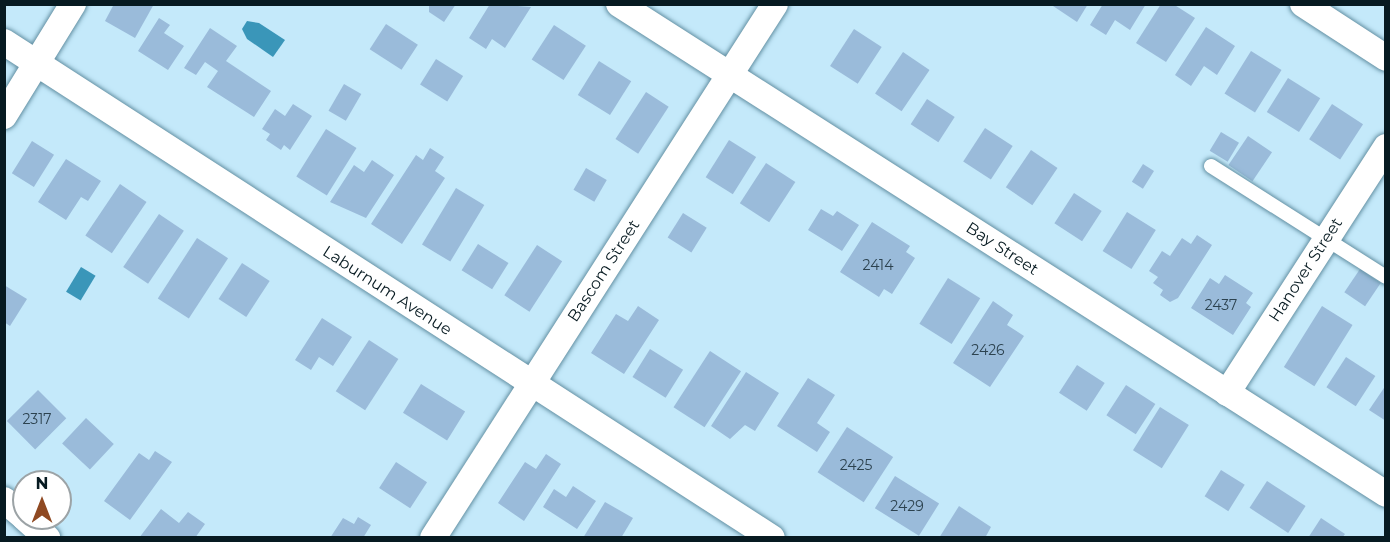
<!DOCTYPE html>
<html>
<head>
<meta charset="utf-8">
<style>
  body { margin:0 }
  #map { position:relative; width:1390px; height:542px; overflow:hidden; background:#c4e9fa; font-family:Montserrat,sans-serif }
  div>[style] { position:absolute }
  .water>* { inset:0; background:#3a96b9; transform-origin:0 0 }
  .building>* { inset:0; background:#9abbda; transform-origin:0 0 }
  .roads { filter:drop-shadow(0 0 2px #6390a3) drop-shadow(0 0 2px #6390a3) }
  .lane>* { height:14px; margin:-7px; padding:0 7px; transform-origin:7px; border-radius:7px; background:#fff }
  .street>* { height:26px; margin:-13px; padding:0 13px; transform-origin:13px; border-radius:13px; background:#fff }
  span { translate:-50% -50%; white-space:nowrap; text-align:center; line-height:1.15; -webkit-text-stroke:4.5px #fff; paint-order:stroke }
  .number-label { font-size:14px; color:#2c424f }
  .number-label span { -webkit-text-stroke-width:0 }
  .street-label { font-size:16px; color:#071a21 }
  .frame { position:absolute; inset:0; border:6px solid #071a21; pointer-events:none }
  .north { position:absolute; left:12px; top:470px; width:60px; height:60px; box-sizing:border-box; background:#fff; border:2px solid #9ca3a6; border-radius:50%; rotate:0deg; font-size:16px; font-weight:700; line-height:24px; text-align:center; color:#071a21 }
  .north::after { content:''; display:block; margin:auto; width:21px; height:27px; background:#8f4922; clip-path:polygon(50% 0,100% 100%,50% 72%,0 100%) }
</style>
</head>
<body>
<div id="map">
  <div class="water">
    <div style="clip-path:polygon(247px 21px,259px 23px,285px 40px,273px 57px,247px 39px,242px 29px)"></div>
    <div style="left:81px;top:267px;width:17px;height:29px;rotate:31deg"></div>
  </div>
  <div class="building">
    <div style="clip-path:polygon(114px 4px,154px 4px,135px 38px,105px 21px)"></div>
    <div style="clip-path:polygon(429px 4px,456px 4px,444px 22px,429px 12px)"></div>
    <div style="clip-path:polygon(490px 4px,531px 7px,505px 48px,492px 39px,486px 49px,469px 38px)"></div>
    <div style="clip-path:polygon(1050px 4px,1088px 4px,1077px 22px)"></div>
    <div style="clip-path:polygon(1103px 4px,1146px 4px,1130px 30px,1115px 20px,1106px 35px,1090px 25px)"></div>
    <div style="clip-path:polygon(1161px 4px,1173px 4px,1195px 18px,1166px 62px,1136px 43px)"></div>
    <div style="clip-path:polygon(159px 18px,170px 25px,164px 33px,184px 46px,168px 70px,138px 51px)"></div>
    <div style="left:386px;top:24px;width:38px;height:30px;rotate:33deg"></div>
    <div style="left:554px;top:25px;width:38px;height:41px;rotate:33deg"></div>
    <div style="clip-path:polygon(1206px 27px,1235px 46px,1217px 75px,1204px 66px,1191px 86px,1175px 75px)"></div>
    <div style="clip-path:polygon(210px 28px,237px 46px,226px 61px,271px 91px,254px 117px,207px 87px,218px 71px,205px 62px,196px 75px,184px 68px)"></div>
    <div style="left:854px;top:29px;width:33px;height:44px;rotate:33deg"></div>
    <div style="left:1251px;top:51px;width:36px;height:50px;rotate:32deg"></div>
    <div style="left:903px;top:52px;width:32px;height:50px;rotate:34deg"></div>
    <div style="left:436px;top:59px;width:32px;height:30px;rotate:32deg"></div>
    <div style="left:599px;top:61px;width:38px;height:40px;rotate:32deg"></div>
    <div style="left:1288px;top:78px;width:38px;height:40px;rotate:32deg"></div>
    <div style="left:344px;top:84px;width:20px;height:31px;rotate:30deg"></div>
    <div style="left:646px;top:92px;width:27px;height:56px;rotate:33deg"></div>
    <div style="left:927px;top:99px;width:33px;height:30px;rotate:33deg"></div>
    <div style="clip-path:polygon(293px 104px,312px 116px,290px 150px,284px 145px,281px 150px,266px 140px,270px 134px,262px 129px,275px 109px,285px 116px)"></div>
    <div style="left:1332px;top:104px;width:37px;height:42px;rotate:33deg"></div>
    <div style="left:985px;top:128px;width:33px;height:40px;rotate:33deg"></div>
    <div style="left:326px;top:129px;width:36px;height:56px;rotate:32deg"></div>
    <div style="left:1221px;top:132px;width:21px;height:22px;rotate:31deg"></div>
    <div style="left:1248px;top:136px;width:29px;height:35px;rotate:34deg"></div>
    <div style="left:729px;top:140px;width:32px;height:44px;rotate:32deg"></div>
    <div style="left:32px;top:141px;width:26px;height:38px;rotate:32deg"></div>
    <div style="clip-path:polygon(430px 148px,444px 157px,435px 171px,445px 178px,402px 244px,371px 224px,416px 155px,423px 160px)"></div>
    <div style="left:1031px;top:150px;width:32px;height:45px;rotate:34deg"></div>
    <div style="clip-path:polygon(66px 159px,101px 181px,88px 201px,81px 197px,66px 220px,38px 202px)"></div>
    <div style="clip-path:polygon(372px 160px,394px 175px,366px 218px,330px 202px,354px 165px,364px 172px)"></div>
    <div style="left:766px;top:163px;width:35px;height:48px;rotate:33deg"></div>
    <div style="left:1143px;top:164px;width:13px;height:21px;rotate:32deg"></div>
    <div style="left:586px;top:168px;width:24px;height:25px;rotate:30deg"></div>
    <div style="left:120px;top:184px;width:32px;height:62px;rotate:34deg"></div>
    <div style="left:456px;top:188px;width:33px;height:66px;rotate:31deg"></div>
    <div style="left:1074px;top:193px;width:33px;height:36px;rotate:33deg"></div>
    <div style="clip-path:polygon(821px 209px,833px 216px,837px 211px,859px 225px,842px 251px,808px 230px)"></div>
    <div style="left:1127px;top:212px;width:34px;height:46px;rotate:32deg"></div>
    <div style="left:683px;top:213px;width:28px;height:29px;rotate:32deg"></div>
    <div style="left:159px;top:214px;width:30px;height:64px;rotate:34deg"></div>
    <div style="clip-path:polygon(872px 222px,910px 246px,906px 252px,915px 258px,892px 294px,884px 289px,879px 297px,840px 272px)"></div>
    <div style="clip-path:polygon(1197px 235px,1212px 245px,1178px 298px,1170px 302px,1160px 295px,1163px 290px,1153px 283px,1158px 277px,1149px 271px,1162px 251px,1170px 256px,1182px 238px,1191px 244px)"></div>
    <div style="left:197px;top:238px;width:37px;height:72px;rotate:33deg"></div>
    <div style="left:478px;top:244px;width:36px;height:31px;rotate:32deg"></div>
    <div style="left:537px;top:245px;width:30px;height:60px;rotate:33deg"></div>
    <div style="left:242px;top:263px;width:33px;height:43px;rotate:33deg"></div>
    <div style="left:1360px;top:269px;width:25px;height:28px;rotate:34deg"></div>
    <div style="clip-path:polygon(1225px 275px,1253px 293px,1246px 303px,1251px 307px,1233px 335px,1191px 308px,1210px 278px,1219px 284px)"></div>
    <div style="left:948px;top:278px;width:38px;height:54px;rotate:32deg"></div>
    <div style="clip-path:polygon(4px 285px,27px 299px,10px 326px,4px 322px)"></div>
    <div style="clip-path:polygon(993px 301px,1013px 315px,1007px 325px,1024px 336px,990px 387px,953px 363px)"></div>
    <div style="clip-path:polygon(638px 306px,659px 320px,624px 374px,591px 353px,616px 314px,628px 321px)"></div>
    <div style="left:1322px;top:306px;width:36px;height:72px;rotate:32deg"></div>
    <div style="clip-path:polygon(322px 318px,352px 337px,333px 366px,319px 357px,311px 370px,295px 360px)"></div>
    <div style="left:369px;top:340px;width:35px;height:61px;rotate:33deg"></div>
    <div style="left:650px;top:349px;width:39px;height:33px;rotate:32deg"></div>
    <div style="left:710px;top:351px;width:37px;height:67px;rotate:33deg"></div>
    <div style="left:1346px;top:357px;width:35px;height:36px;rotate:33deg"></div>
    <div style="left:1077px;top:365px;width:33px;height:33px;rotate:33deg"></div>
    <div style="clip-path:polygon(746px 372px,779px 393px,755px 431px,745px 425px,730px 439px,711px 426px)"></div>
    <div style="clip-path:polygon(808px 378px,835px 395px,817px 423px,830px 432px,817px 452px,777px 426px)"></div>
    <div style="left:421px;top:384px;width:52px;height:34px;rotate:32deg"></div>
    <div style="left:1126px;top:385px;width:35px;height:36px;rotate:33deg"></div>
    <div style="clip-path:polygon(1386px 385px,1386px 421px,1369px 410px)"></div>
    <div style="left:38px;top:390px;width:40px;height:44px;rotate:45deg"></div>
    <div style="left:1160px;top:407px;width:34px;height:51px;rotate:32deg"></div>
    <div style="left:86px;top:418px;width:38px;height:35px;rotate:43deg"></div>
    <div style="left:847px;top:427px;width:55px;height:54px;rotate:33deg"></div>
    <div style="clip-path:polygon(155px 451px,172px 462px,130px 520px,104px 501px,139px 453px,149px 460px)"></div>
    <div style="clip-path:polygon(546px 454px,561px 464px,524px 521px,498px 503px,525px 462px,536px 469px)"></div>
    <div style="left:396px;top:462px;width:37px;height:31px;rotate:33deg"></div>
    <div style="left:1221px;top:470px;width:28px;height:31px;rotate:32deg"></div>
    <div style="left:895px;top:476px;width:52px;height:38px;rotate:32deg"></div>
    <div style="left:1267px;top:481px;width:46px;height:32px;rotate:33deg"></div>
    <div style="clip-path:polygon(573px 486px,596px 501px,577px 529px,543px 507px,554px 489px,566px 497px)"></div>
    <div style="clip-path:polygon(605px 502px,633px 518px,621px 538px,583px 538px)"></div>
    <div style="clip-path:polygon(959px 506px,991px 527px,985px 538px,939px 538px)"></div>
    <div style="clip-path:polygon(161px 509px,179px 523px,188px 512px,205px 524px,195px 538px,139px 538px)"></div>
    <div style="clip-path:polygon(358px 517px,371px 525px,363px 538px,330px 538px,343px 518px,354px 524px)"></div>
    <div style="clip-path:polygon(1321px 518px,1345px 534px,1342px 538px,1308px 538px)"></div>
  </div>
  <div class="roads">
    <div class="lane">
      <div style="left:1211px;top:166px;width:207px;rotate:32.4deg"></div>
    </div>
    <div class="street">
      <div style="left:619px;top:4px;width:910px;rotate:32.57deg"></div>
      <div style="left:1303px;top:4px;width:99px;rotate:33deg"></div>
      <div style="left:4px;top:42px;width:914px;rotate:32.86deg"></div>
      <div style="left:4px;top:116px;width:132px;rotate:-58.4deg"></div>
      <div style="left:1227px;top:393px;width:293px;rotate:-57.1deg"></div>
      <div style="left:4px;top:500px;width:26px;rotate:40deg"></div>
      <div style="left:25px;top:518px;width:30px;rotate:42deg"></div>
      <div style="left:433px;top:538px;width:634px;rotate:-57.36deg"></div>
    </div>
  </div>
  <div class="number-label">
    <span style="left:878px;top:265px">2414</span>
    <span style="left:1221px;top:305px">2437</span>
    <span style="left:988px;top:350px">2426</span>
    <span style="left:37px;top:419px">2317</span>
    <span style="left:856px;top:465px">2425</span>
    <span style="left:907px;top:506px">2429</span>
  </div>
  <div class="street-label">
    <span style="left:1002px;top:249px;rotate:33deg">Bay Street</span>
    <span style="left:1306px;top:270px;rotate:-57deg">Hanover Street</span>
    <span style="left:604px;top:271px;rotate:-57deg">Bascom Street</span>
    <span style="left:387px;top:291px;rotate:33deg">Laburnum Avenue</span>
  </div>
  <div class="frame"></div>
  <div class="north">N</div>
</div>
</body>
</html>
